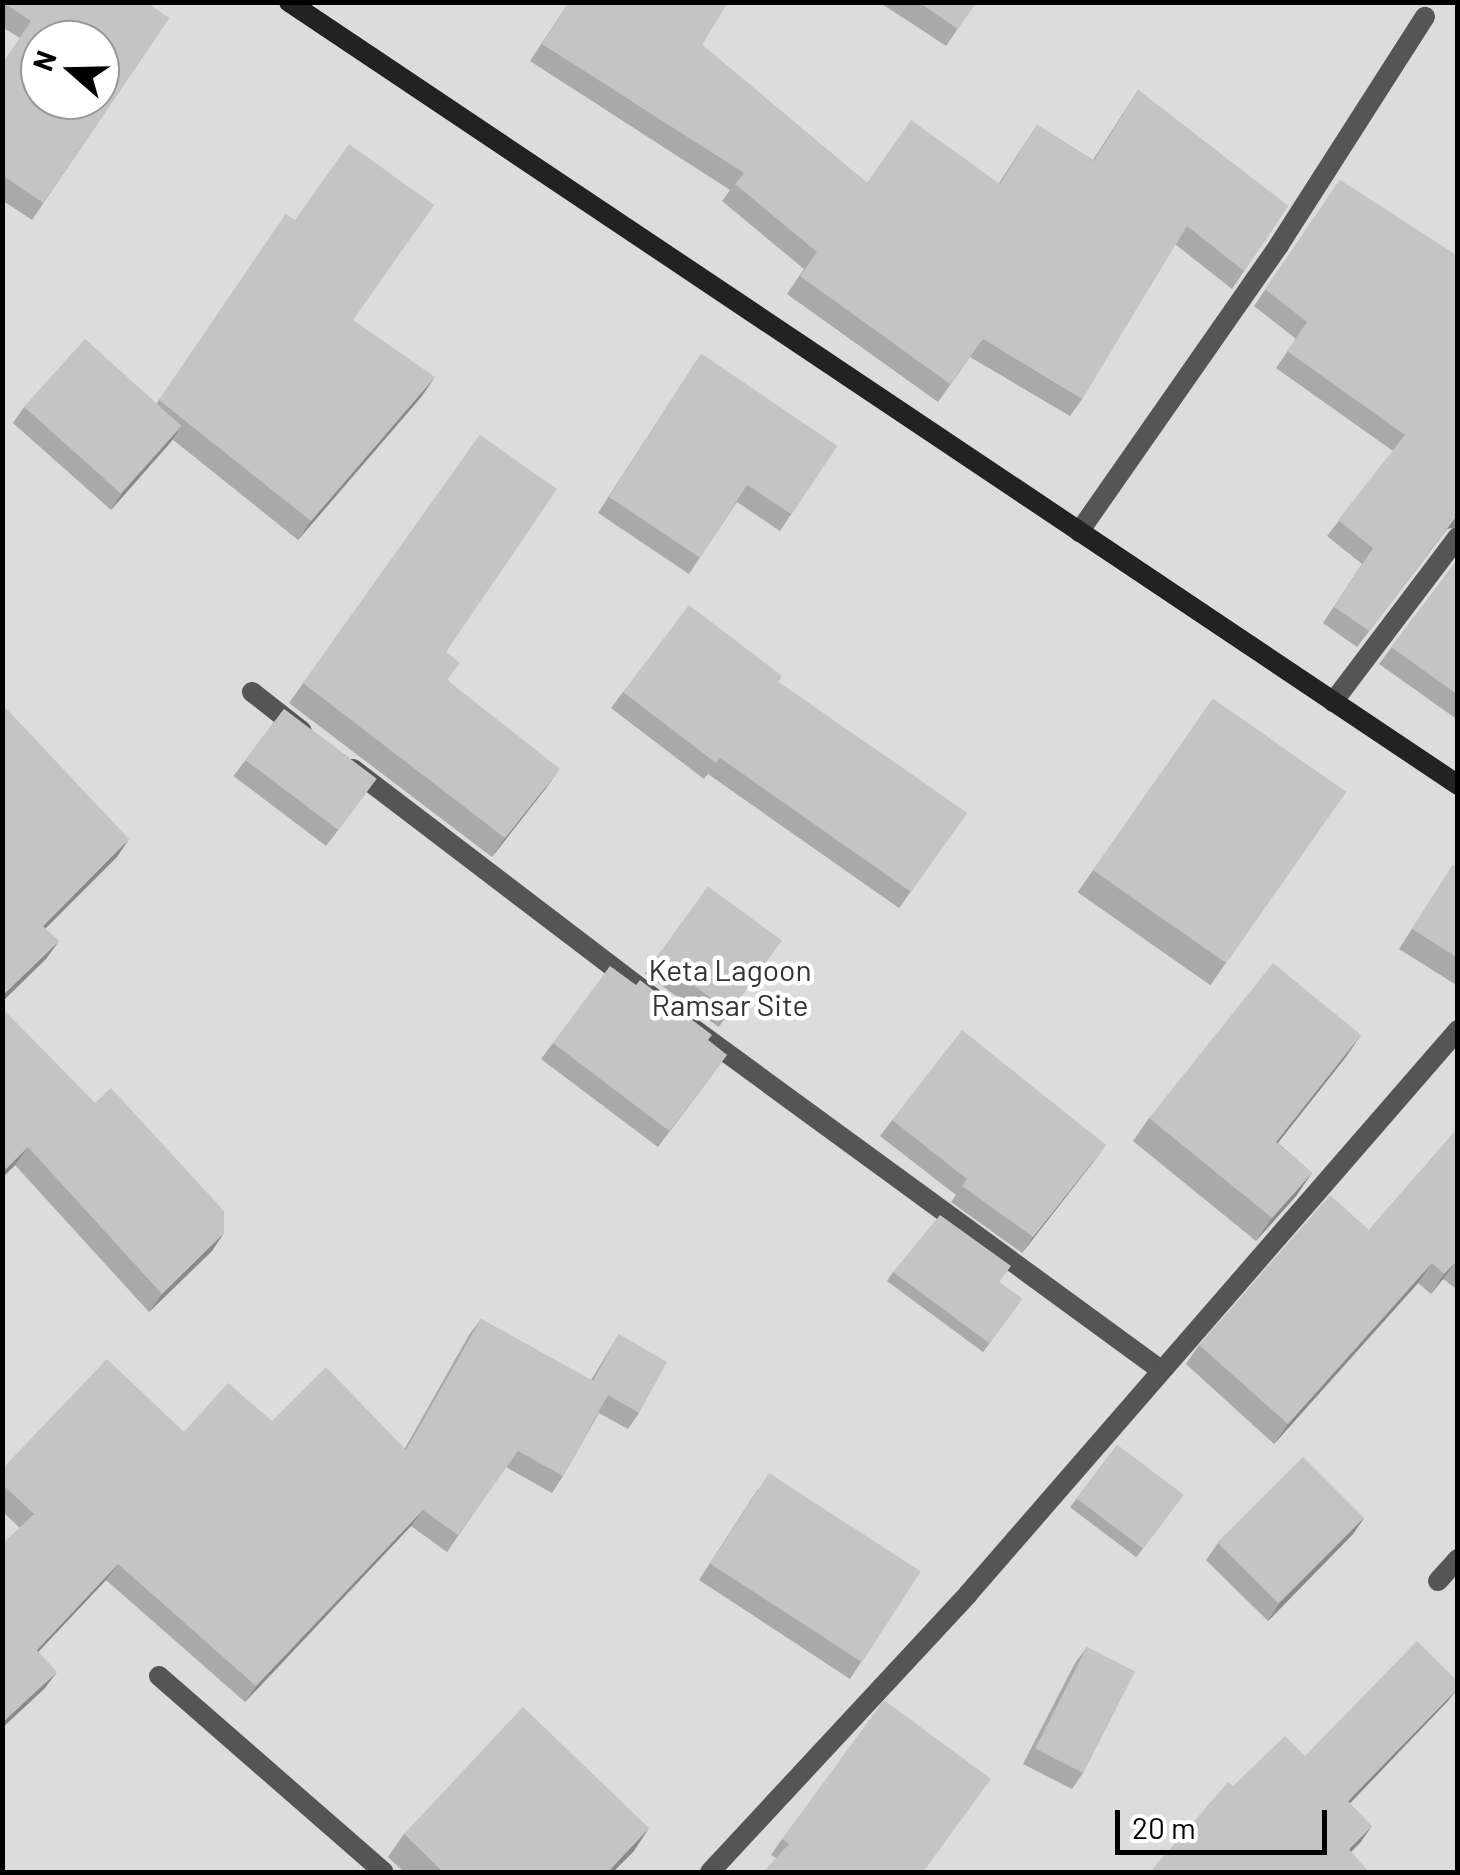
<!DOCTYPE html>
<html>
<head>
<meta charset="utf-8">
<style>
  body { margin:0 }
  #map { position:relative; width:1460px; height:1875px; overflow:hidden; background:#fff; font-family:Barlow,sans-serif }
  div>[style] { position:absolute }
  .green>* { inset:0; background:#dcdcdc }
  .street>* { height:20px; margin:-10px; padding:0 10px; transform-origin:10px; border-radius:10px; background:#555 }
  .secondary>* { height:20px; margin:-10px; padding:0 10px; transform-origin:10px; border-radius:10px; background:#222 }
  .wall>* { inset:0; background:#a9a9a9; transform-origin:0 0 }
  .shaded-wall>* { inset:0; background:#898989 }
  .building>* { inset:0; background:#c4c4c4; transform-origin:0 0 }
  span { translate:-50% -50%; white-space:nowrap; text-align:center; line-height:1.15; -webkit-text-stroke:9px #fff; paint-order:stroke }
  .park-label { font-size:30px; color:#333 }
  .frame { position:absolute; inset:0; border:5px solid #000; pointer-events:none }
  .north { position:absolute; left:20px; top:20px; width:100px; height:100px; box-sizing:border-box; background:#fff; border:2px solid #999; border-radius:50%; rotate:290deg; font-size:28px; font-weight:700; line-height:40px; text-align:center; color:#000 }
  .north::after { content:''; display:block; margin:auto; width:35px; height:45px; background:#000; clip-path:polygon(50% 0,100% 100%,50% 72%,0 100%) }
  .scale { position:absolute; left:1115px; top:1810px; width:212px; height:45px; box-sizing:border-box; border:5px solid #000; border-top:0; padding-left:12px; font-size:30px; line-height:35px; white-space:nowrap; color:#000; -webkit-text-stroke:8px #fff; paint-order:stroke }
</style>
</head>
<body>
<div id="map">
  <div class="green">
    <div style="clip-path:polygon(evenodd,3px 3px,1457px 3px,1457px 1872px,3px 1872px,3px 3px,40px 40px,100px 40px,100px 100px,40px 100px,40px 40px)"></div>
  </div>
  <div class="street">
    <div style="left:1079px;top:532px;width:350px;rotate:-55.1deg"></div>
    <div style="left:1279px;top:245px;width:271px;rotate:-57.4deg"></div>
    <div style="left:252px;top:692px;width:63px;rotate:38deg"></div>
    <div style="left:1333px;top:702px;width:207px;rotate:-52.9deg"></div>
    <div style="left:353px;top:769px;width:381px;rotate:37.3deg"></div>
    <div style="left:687px;top:1024px;width:583px;rotate:36.14deg"></div>
    <div style="left:1438px;top:1581px;width:30px;rotate:-48deg"></div>
    <div style="left:159px;top:1676px;width:298px;rotate:41.1deg"></div>
    <div style="left:710px;top:1872px;width:379px;rotate:-47.1deg"></div>
    <div style="left:968px;top:1594px;width:747px;rotate:-49.02deg"></div>
  </div>
  <div class="secondary">
    <div style="left:289px;top:2px;width:1407px;rotate:33.81deg"></div>
  </div>
  <div class="wall">
    <div style="clip-path:polygon(2px 2px,169px 18px,32px 220px,2px 200px,2px 64px,20px 38px,2px 27px)"></div>
    <div style="clip-path:polygon(569px 2px,702px 45px,867px 183px,999px 183px,1037px 125px,1093px 160px,1138px 90px,1288px 206px,1232px 289px,1175px 244px,1082px 399px,1070px 416px,970px 357px,938px 402px,787px 294px,804px 269px,722px 201px,730px 190px,530px 61px)"></div>
    <div style="clip-path:polygon(879px 2px,976px 2px,946px 46px)"></div>
    <div style="clip-path:polygon(1340px 180px,1447px 529px,1357px 647px,1323px 623px,1362px 564px,1327px 536px,1393px 451px,1276px 368px,1296px 339px,1254px 306px)"></div>
    <div style="clip-path:polygon(286px 214px,353px 320px,422px 396px,298px 540px,172px 439px,111px 510px,13px 423px,24px 407px,157px 403px)"></div>
    <div style="clip-path:polygon(701px 354px,837px 446px,780px 531px,737px 502px,689px 574px,598px 513px)"></div>
    <div style="clip-path:polygon(480px 435px,446px 652px,448px 680px,546px 788px,492px 857px,289px 703px)"></div>
    <div style="clip-path:polygon(1458px 559px,1458px 720px,1379px 664px)"></div>
    <div style="clip-path:polygon(778px 682px,967px 813px,899px 908px,708px 774px,704px 779px,611px 708px,623px 692px)"></div>
    <div style="left:1213px;top:699px;width:162px;height:236px;rotate:35deg"></div>
    <div style="left:284px;top:709px;width:116px;height:84px;rotate:37deg"></div>
    <div style="clip-path:polygon(1453px 865px,1458px 868px,1458px 986px,1399px 949px)"></div>
    <div style="left:708px;top:887px;width:91px;height:107px;rotate:36deg"></div>
    <div style="clip-path:polygon(2px 1008px,212px 1251px,149px 1312px,15px 1165px,2px 1178px)"></div>
    <div style="clip-path:polygon(1361px 1035px,1345px 1058px,1278px 1143px,1312px 1173px,1296px 1196px,1256px 1241px,1133px 1141px,1149px 1118px)"></div>
    <div style="clip-path:polygon(708px 1040px,727px 1055px,658px 1147px,541px 1059px,553px 1043px)"></div>
    <div style="clip-path:polygon(892px 1120px,1094px 1161px,1022px 1253px,951px 1202px,956px 1195px,880px 1136px)"></div>
    <div style="clip-path:polygon(1458px 1128px,1458px 1290px,1443px 1279px,1431px 1294px,1418px 1283px,1274px 1444px,1186px 1364px,1199px 1345px,1369px 1230px)"></div>
    <div style="clip-path:polygon(893px 1272px,999px 1282px,1022px 1299px,983px 1352px,887px 1281px)"></div>
    <div style="clip-path:polygon(481px 1319px,591px 1380px,619px 1334px,639px 1413px,628px 1429px,599px 1413px,563px 1476px,552px 1493px,506px 1467px,447px 1552px,411px 1526px,245px 1702px,106px 1580px,38px 1652px,45px 1688px,2px 1728px,20px 1528px,2px 1511px,2px 1469px,184px 1432px,272px 1421px,405px 1448px,469px 1335px)"></div>
    <div style="left:1117px;top:1445px;width:83px;height:78px;rotate:37deg"></div>
    <div style="clip-path:polygon(758px 1489px,861px 1662px,850px 1679px,699px 1580px)"></div>
    <div style="clip-path:polygon(1364px 1518px,1353px 1534px,1268px 1621px,1206px 1560px,1218px 1543px)"></div>
    <div style="clip-path:polygon(1087px 1647px,1083px 1773px,1072px 1789px,1023px 1764px,1075px 1663px)"></div>
    <div style="clip-path:polygon(991px 1779px,776px 1858px,771px 1855px,782px 1839px)"></div>
    <div style="clip-path:polygon(404px 1834px,634px 1851px,613px 1872px,404px 1872px,388px 1857px)"></div>
  </div>
  <div class="shaded-wall">
    <div style="clip-path:polygon(435px 377px,422px 396px,298px 540px,311px 521px)"></div>
    <div style="clip-path:polygon(182px 425px,171px 442px,111px 510px,122px 493px)"></div>
    <div style="clip-path:polygon(1458px 514px,1458px 527px,1447px 529px,1357px 647px)"></div>
    <div style="clip-path:polygon(560px 769px,546px 788px,492px 857px,505px 838px)"></div>
    <div style="clip-path:polygon(129px 839px,117px 857px,30px 944px,43px 926px)"></div>
    <div style="clip-path:polygon(59px 941px,46px 959px,2px 1002px,2px 996px)"></div>
    <div style="clip-path:polygon(1361px 1035px,1345px 1058px,1261px 1164px,1276px 1142px)"></div>
    <div style="clip-path:polygon(1106px 1145px,1094px 1161px,1022px 1253px,1033px 1237px)"></div>
    <div style="clip-path:polygon(28px 1147px,15px 1165px,2px 1178px,2px 1173px)"></div>
    <div style="clip-path:polygon(1312px 1173px,1296px 1196px,1256px 1241px,1272px 1218px)"></div>
    <div style="clip-path:polygon(224px 1233px,212px 1251px,149px 1312px,162px 1294px)"></div>
    <div style="clip-path:polygon(1457px 1260px,1443px 1279px,1431px 1294px,1444px 1274px)"></div>
    <div style="clip-path:polygon(1432px 1263px,1418px 1283px,1274px 1444px,1288px 1424px)"></div>
    <div style="clip-path:polygon(423px 1510px,411px 1526px,245px 1702px,256px 1686px)"></div>
    <div style="clip-path:polygon(1364px 1518px,1353px 1534px,1268px 1621px,1279px 1604px)"></div>
    <div style="clip-path:polygon(118px 1564px,106px 1580px,25px 1666px,37px 1650px)"></div>
    <div style="clip-path:polygon(57px 1672px,45px 1688px,2px 1728px,2px 1723px)"></div>
    <div style="clip-path:polygon(1458px 1688px,1448px 1701px,1336px 1818px,1348px 1801px)"></div>
    <div style="clip-path:polygon(1372px 1826px,1360px 1843px,1337px 1866px,1349px 1849px)"></div>
    <div style="clip-path:polygon(649px 1828px,634px 1851px,613px 1872px,608px 1872px)"></div>
  </div>
  <div class="building">
    <div style="clip-path:polygon(evenodd,2px 2px,146px 2px,169px 18px,43px 203px,2px 175px,2px 64px,31px 21px,2px 2px,40px 40px,100px 40px,100px 100px,40px 100px,40px 40px)"></div>
    <div style="clip-path:polygon(569px 2px,728px 2px,702px 45px,867px 183px,911px 120px,1000px 184px,1037px 125px,1094px 161px,1138px 90px,1288px 206px,1244px 271px,1187px 226px,1082px 399px,983px 339px,950px 384px,800px 276px,817px 252px,735px 184px,744px 173px,542px 44px)"></div>
    <div style="clip-path:polygon(918px 2px,976px 2px,958px 29px)"></div>
    <div style="clip-path:polygon(349px 144px,434px 205px,353px 320px,435px 377px,311px 521px,159px 400px,286px 214px,295px 220px)"></div>
    <div style="clip-path:polygon(1340px 180px,1458px 256px,1458px 514px,1369px 631px,1334px 607px,1373px 548px,1338px 520px,1405px 435px,1287px 351px,1307px 322px,1265px 289px)"></div>
    <div style="left:85px;top:339px;width:130px;height:91px;rotate:42deg"></div>
    <div style="clip-path:polygon(701px 354px,837px 446px,791px 514px,747px 485px,700px 558px,609px 497px)"></div>
    <div style="clip-path:polygon(480px 435px,557px 489px,446px 652px,460px 663px,447px 680px,560px 769px,505px 838px,303px 683px)"></div>
    <div style="clip-path:polygon(1458px 559px,1458px 695px,1391px 647px)"></div>
    <div style="clip-path:polygon(689px 605px,782px 676px,778px 682px,967px 813px,911px 892px,720px 758px,716px 763px,623px 692px)"></div>
    <div style="left:1213px;top:699px;width:162px;height:209px;rotate:35deg"></div>
    <div style="clip-path:polygon(2px 704px,129px 839px,43px 926px,59px 941px,2px 996px)"></div>
    <div style="left:284px;top:709px;width:116px;height:64px;rotate:37deg"></div>
    <div style="clip-path:polygon(1453px 865px,1458px 868px,1458px 958px,1412px 929px)"></div>
    <div style="left:708px;top:887px;width:91px;height:88px;rotate:36deg"></div>
    <div style="clip-path:polygon(1273px 963px,1361px 1035px,1276px 1142px,1312px 1173px,1272px 1218px,1149px 1118px)"></div>
    <div style="clip-path:polygon(610px 966px,636px 985px,640px 980px,712px 1035px,708px 1040px,727px 1055px,669px 1131px,553px 1043px)"></div>
    <div style="clip-path:polygon(2px 1008px,95px 1103px,111px 1088px,224px 1211px,224px 1233px,162px 1294px,28px 1147px,2px 1173px)"></div>
    <div style="clip-path:polygon(962px 1030px,1106px 1145px,1033px 1237px,962px 1186px,967px 1179px,892px 1120px)"></div>
    <div style="clip-path:polygon(1458px 1128px,1458px 1260px,1444px 1274px,1432px 1263px,1288px 1424px,1199px 1345px,1330px 1195px,1369px 1230px)"></div>
    <div style="clip-path:polygon(940px 1215px,1011px 1266px,999px 1282px,1022px 1299px,989px 1343px,893px 1272px)"></div>
    <div style="clip-path:polygon(481px 1319px,593px 1381px,619px 1334px,667px 1362px,639px 1413px,608px 1395px,563px 1476px,518px 1451px,458px 1535px,423px 1510px,256px 1686px,118px 1564px,37px 1650px,57px 1672px,2px 1723px,2px 1544px,34px 1514px,2px 1484px,2px 1469px,107px 1359px,184px 1432px,228px 1383px,272px 1421px,326px 1367px,406px 1450px)"></div>
    <div style="left:1117px;top:1445px;width:83px;height:67px;rotate:37deg"></div>
    <div style="left:1303px;top:1457px;width:86px;height:121px;rotate:45deg"></div>
    <div style="left:769px;top:1473px;width:181px;height:108px;rotate:33deg"></div>
    <div style="clip-path:polygon(1417px 1641px,1458px 1682px,1458px 1687px,1348px 1801px,1372px 1826px,1349px 1849px,1369px 1872px,1150px 1872px,1228px 1782px,1233px 1786px,1285px 1736px,1305px 1756px)"></div>
    <div style="left:1087px;top:1647px;width:54px;height:114px;rotate:27deg"></div>
    <div style="clip-path:polygon(884px 1700px,991px 1779px,923px 1872px,763px 1872px,789px 1844px,782px 1839px)"></div>
    <div style="clip-path:polygon(523px 1707px,649px 1828px,608px 1872px,443px 1872px,404px 1834px)"></div>
  </div>
  <div class="park-label">
    <span style="left:730px;top:986px">Keta Lagoon<br>Ramsar Site</span>
  </div>
  <div class="frame"></div>
  <div class="north">N</div>
  <div class="scale">20 m</div>
</div>
</body>
</html>
